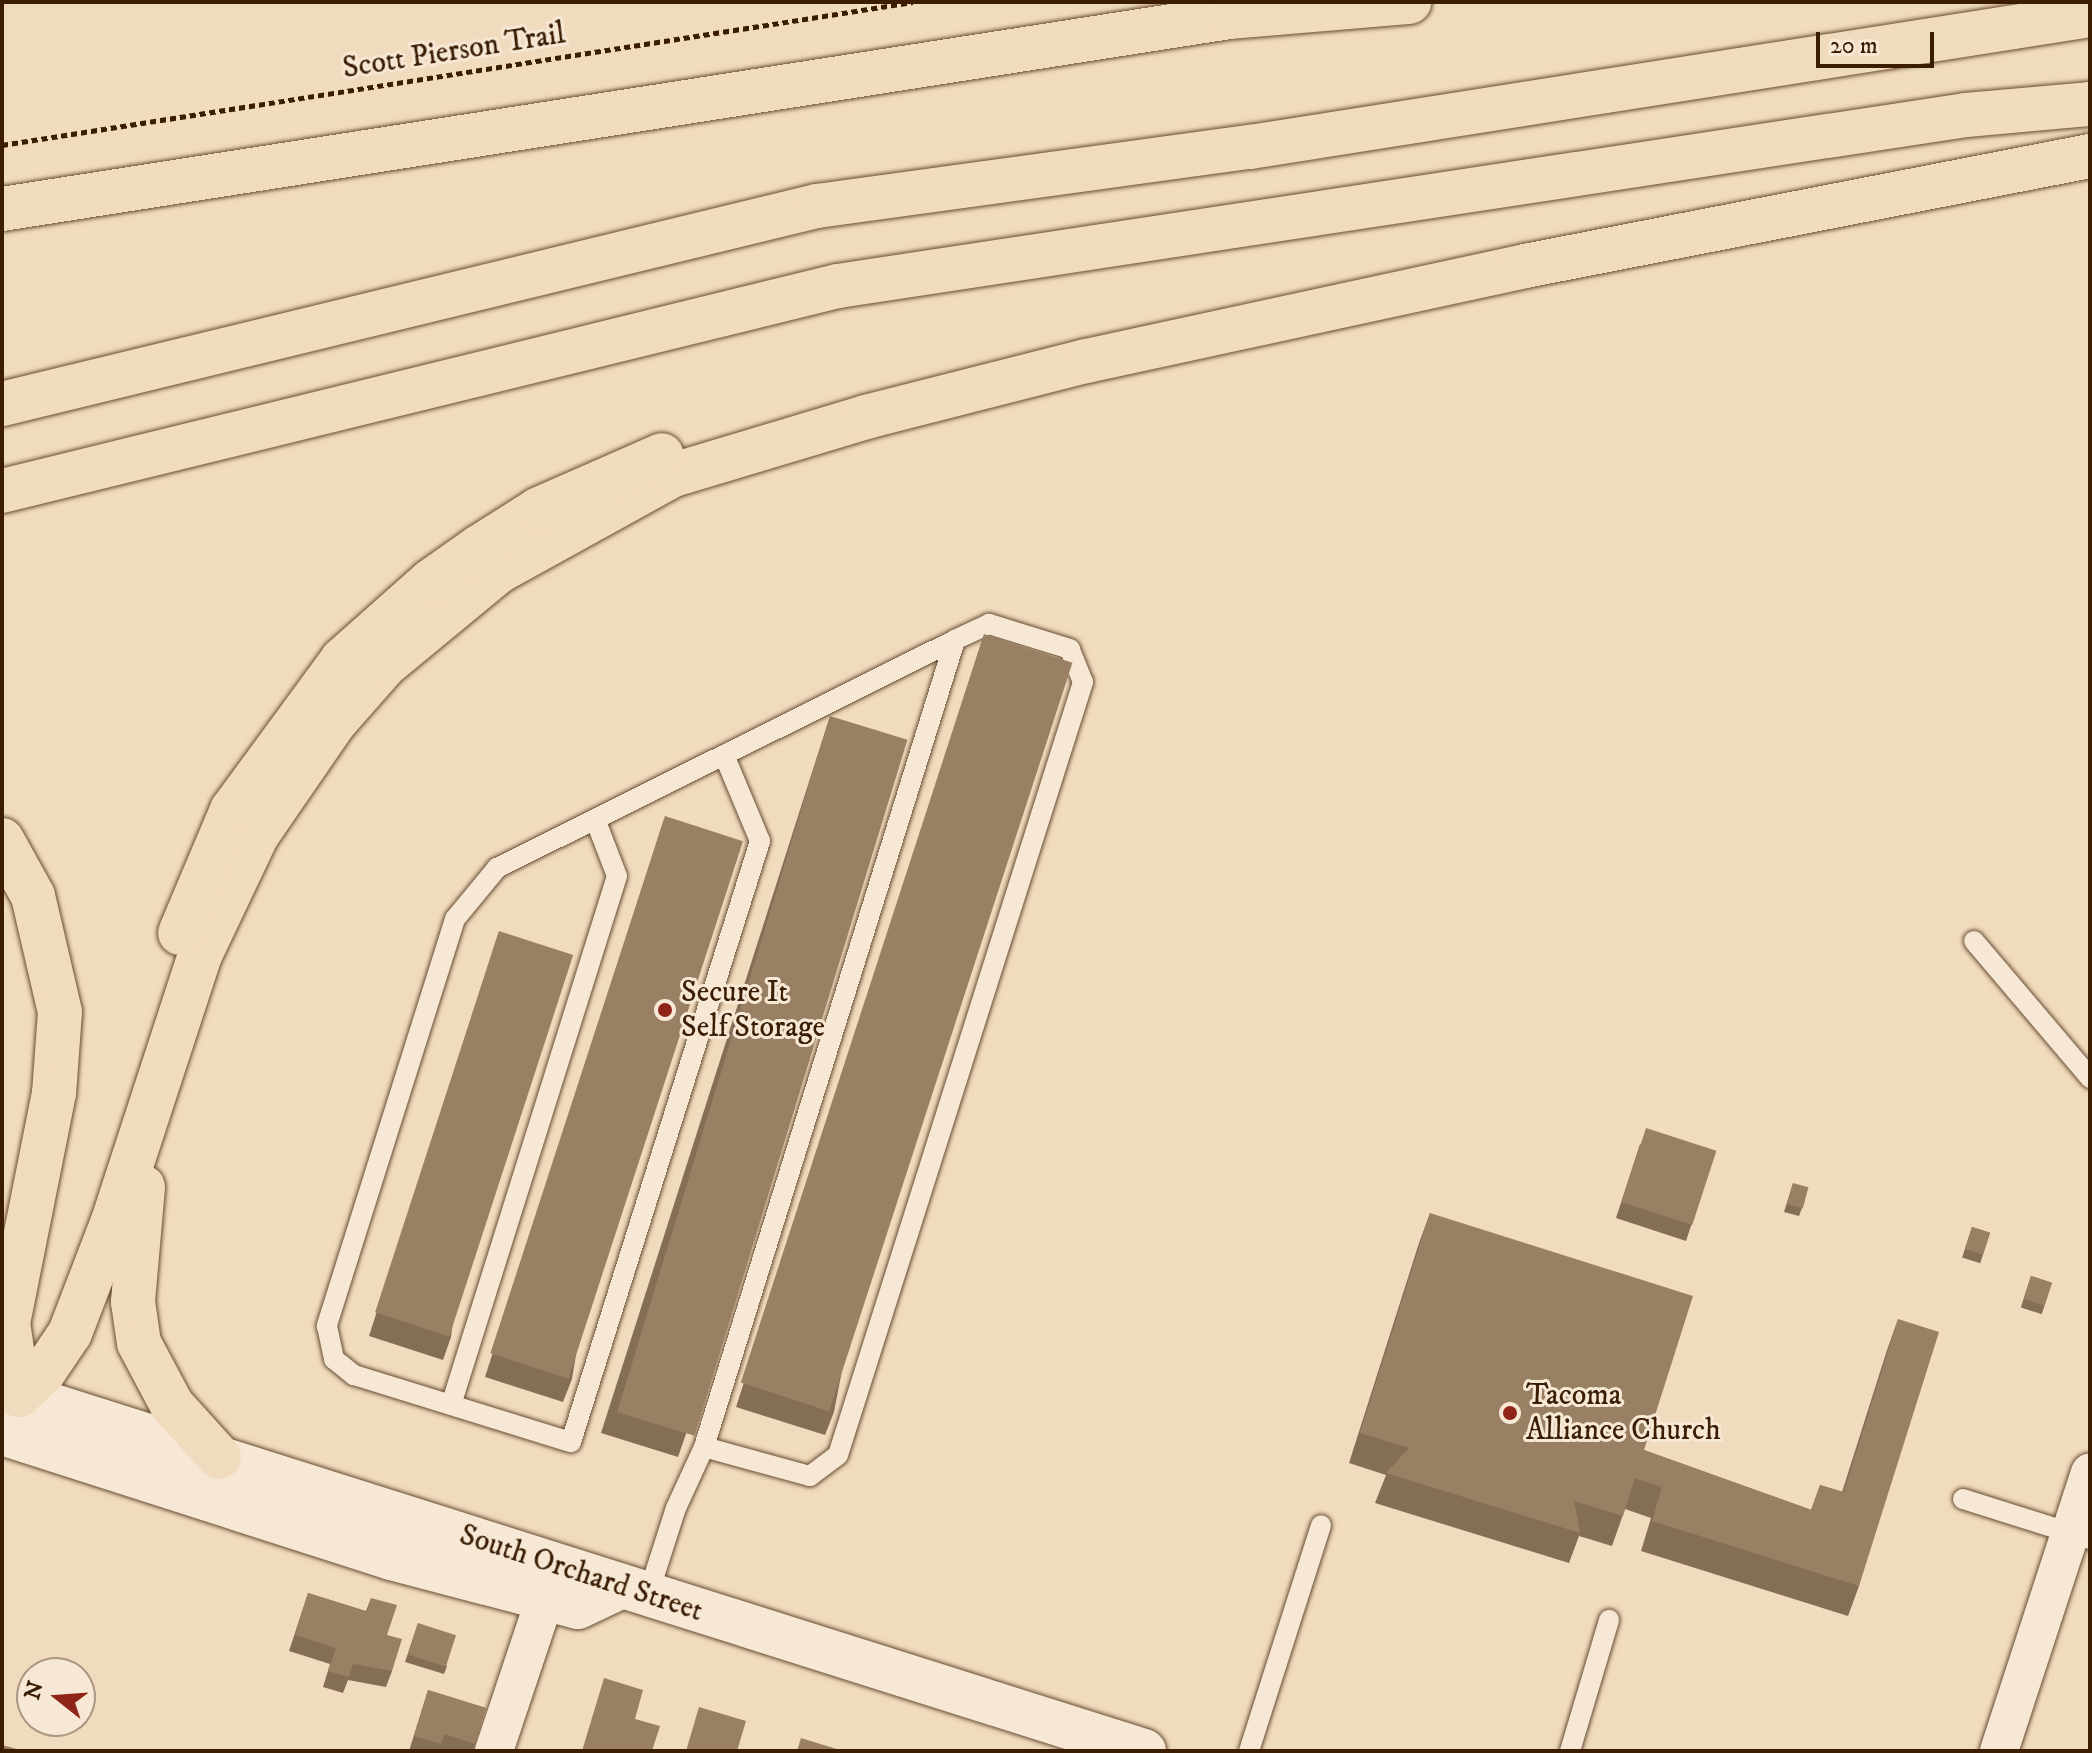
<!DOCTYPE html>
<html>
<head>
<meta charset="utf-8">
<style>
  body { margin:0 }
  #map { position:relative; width:2092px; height:1753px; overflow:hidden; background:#f1dbbe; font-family:"IM FELL DW Pica",serif }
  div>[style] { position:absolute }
  .path>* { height:5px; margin-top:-2.5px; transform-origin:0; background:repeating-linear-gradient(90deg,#3a1d03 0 6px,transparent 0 10px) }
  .roads { filter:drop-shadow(0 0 2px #684c32) drop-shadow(0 0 2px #684c32) }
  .service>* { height:20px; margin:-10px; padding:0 10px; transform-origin:10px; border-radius:10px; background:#f6e8d5 }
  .minor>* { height:38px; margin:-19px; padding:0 19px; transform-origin:19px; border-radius:19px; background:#f6e8d5 }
  .secondary>* { height:44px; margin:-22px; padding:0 22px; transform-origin:22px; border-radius:22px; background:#f6e8d5 }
  .motorway>* { height:44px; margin:-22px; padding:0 22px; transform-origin:22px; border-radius:22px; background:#f1dbbe }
  .wall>* { inset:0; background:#846e56; transform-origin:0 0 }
  .building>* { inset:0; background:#998064; transform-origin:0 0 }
  .dots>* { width:22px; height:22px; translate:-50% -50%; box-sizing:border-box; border:4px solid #f6e8d5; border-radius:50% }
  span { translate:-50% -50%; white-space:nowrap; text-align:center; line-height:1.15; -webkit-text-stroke:6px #f6e8d5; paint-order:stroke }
  .street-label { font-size:30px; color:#3a1d03 }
  .poi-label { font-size:30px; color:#3a1d03 }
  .left { translate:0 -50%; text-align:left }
  .frame { position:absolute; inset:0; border:4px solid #3a1d03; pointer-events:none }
  .north { position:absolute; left:16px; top:1657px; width:80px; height:80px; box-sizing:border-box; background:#f6e8d5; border:2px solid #ab9781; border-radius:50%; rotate:287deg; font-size:22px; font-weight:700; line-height:32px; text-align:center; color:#3a1d03 }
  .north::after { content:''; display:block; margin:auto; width:28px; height:36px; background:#8f2418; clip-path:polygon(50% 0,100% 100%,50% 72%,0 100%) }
  .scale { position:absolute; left:1816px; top:32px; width:118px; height:36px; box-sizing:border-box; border:4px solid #3a1d03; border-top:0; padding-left:10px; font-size:24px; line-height:28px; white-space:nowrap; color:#3a1d03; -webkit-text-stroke:6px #f6e8d5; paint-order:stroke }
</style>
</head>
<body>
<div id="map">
  <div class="path">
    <div style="left:2px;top:145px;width:922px;rotate:-8.92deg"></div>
  </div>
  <div class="roads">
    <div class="service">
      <div style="left:1974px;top:941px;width:180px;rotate:49.7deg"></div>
      <div style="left:451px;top:1405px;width:554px;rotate:-72.58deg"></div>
      <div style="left:617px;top:876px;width:61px;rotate:-111.1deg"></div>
      <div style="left:704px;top:1447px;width:110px;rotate:15.3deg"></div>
      <div style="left:810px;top:1476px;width:35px;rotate:-37deg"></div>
      <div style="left:838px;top:1455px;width:811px;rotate:-72.41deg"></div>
      <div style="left:1083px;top:682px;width:35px;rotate:-112deg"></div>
      <div style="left:1070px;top:649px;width:85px;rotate:-162.8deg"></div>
      <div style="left:989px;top:624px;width:38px;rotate:155deg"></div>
      <div style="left:955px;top:640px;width:512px;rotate:153.54deg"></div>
      <div style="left:497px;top:868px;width:66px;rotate:129.5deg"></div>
      <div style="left:455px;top:919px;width:427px;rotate:107.5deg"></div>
      <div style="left:327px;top:1326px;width:34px;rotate:78deg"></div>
      <div style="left:334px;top:1359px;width:26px;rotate:39deg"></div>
      <div style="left:354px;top:1375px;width:227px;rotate:17.2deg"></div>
      <div style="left:571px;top:1442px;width:630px;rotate:-72.54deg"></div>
      <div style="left:760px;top:841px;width:93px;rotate:-112.7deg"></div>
      <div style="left:1963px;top:1499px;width:133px;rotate:17.5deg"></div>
      <div style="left:648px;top:1595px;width:91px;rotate:-72.2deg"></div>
      <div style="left:676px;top:1508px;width:67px;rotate:-65.3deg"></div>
      <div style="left:704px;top:1447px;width:845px;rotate:-72.72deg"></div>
      <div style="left:1249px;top:1751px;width:237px;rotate:-72.3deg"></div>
      <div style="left:1570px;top:1751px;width:137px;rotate:-73.4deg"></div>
    </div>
    <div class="minor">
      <div style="left:494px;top:1751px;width:160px;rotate:-71.5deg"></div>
      <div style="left:1999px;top:1751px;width:293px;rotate:-71.9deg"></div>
    </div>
    <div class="secondary">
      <div style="left:19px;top:1395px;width:1180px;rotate:17.56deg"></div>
      <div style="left:2px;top:1433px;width:409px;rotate:17.8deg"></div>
      <div style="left:391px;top:1558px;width:193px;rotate:14.7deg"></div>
      <div style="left:578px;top:1607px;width:44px;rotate:-25.4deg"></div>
    </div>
    <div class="motorway">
      <div style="left:2px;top:209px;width:1243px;rotate:-8.89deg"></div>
      <div style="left:1230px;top:17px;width:180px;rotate:-4.8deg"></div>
      <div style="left:2px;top:404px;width:839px;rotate:-13.66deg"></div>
      <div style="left:817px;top:206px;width:437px;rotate:-7.8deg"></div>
      <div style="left:1250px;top:147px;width:850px;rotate:-8.93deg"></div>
      <div style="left:2px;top:491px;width:861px;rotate:-13.78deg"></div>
      <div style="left:838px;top:286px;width:1141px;rotate:-8.62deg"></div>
      <div style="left:1966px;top:115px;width:124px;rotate:-5.1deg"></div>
      <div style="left:2px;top:840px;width:64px;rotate:61deg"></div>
      <div style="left:33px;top:896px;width:119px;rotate:76.9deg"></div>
      <div style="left:60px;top:1012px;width:81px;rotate:94.2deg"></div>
      <div style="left:54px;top:1093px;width:235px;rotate:101.3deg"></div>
      <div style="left:8px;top:1323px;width:73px;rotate:81.3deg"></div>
      <div style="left:19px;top:1395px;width:33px;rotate:-43deg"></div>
      <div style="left:43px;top:1373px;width:48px;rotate:-56deg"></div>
      <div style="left:70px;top:1333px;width:120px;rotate:-69deg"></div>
      <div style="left:113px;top:1221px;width:280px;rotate:-71.9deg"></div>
      <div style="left:200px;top:955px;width:133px;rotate:-64.6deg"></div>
      <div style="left:257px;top:835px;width:136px;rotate:-55.5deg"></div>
      <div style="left:334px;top:723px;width:77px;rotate:-48.7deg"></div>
      <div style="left:385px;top:665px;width:148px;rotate:-39.5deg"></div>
      <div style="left:499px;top:571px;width:199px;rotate:-28.9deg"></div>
      <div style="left:673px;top:475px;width:202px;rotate:-16.7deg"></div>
      <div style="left:866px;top:417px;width:227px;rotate:-14.3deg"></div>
      <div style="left:1086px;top:361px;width:449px;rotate:-12.2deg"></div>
      <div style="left:1525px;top:266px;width:576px;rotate:-11.02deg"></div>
      <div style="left:180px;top:933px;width:134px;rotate:-67.1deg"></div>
      <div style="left:232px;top:810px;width:186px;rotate:-53.7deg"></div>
      <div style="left:342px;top:660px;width:119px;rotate:-41.6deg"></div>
      <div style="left:431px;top:581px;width:59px;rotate:-35.3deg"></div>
      <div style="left:479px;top:547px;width:71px;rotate:-32.3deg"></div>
      <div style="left:539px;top:509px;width:134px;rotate:-23.7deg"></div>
      <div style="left:143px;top:1187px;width:115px;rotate:95deg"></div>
      <div style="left:133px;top:1302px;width:41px;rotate:81.7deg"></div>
      <div style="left:139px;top:1343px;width:70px;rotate:62deg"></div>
      <div style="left:172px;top:1405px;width:70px;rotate:47.9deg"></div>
    </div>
  </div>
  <div class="wall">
    <div style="clip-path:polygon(984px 634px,834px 1412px,825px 1435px,736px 1407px)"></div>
    <div style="clip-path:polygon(830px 716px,686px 1434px,678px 1457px,601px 1433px)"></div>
    <div style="clip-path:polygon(665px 816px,572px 1379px,563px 1402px,485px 1377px)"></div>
    <div style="clip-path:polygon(499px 931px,451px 1337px,443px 1360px,369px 1336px)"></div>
    <div style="clip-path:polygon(1640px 1144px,1716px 1151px,1686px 1241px,1616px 1218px)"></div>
    <div style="clip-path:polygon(1793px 1183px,1802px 1208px,1799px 1216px,1784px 1212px)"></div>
    <div style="clip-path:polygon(1430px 1213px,1644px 1450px,1811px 1510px,1820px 1485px,1842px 1492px,1887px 1350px,1898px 1319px,1859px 1586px,1848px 1616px,1641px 1551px,1651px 1518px,1625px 1509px,1612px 1546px,1579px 1536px,1569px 1563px,1375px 1503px,1386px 1475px,1349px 1463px,1419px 1243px)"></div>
    <div style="left:1972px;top:1227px;width:19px;height:32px;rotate:18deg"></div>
    <div style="left:2031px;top:1276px;width:22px;height:33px;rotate:18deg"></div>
    <div style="clip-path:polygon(308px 1593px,366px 1611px,371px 1598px,387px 1635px,392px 1671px,386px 1687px,348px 1680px,343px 1693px,323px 1687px,330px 1664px,289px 1651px)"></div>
    <div style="clip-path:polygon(418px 1623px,447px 1666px,444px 1674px,405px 1662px)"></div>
    <div style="clip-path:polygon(428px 1690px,486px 1708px,473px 1751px,443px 1751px,439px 1750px,439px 1751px,409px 1751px)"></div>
  </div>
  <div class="building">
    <div style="left:984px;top:634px;width:93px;height:787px;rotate:18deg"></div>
    <div style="left:830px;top:716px;width:81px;height:728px;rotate:17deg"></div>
    <div style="left:665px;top:816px;width:82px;height:565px;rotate:18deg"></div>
    <div style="left:499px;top:931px;width:78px;height:401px;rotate:18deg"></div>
    <div style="left:1646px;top:1128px;width:74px;height:78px;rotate:18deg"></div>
    <div style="left:1793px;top:1183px;width:16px;height:22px;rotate:15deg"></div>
    <div style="clip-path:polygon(1430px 1213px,1693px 1296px,1644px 1450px,1812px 1510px,1820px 1485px,1844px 1492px,1898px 1319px,1939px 1332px,1859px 1586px,1652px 1521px,1662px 1487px,1635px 1478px,1623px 1516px,1574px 1501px,1580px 1533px,1386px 1473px,1409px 1448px,1360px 1433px)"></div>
    <div style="left:1972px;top:1227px;width:19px;height:23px;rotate:18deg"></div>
    <div style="left:2031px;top:1276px;width:22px;height:24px;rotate:18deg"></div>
    <div style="clip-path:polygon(308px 1593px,367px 1612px,371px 1598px,397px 1605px,387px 1635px,402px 1639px,392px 1671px,353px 1664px,349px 1677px,328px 1671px,336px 1648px,295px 1635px)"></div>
    <div style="left:418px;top:1623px;width:40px;height:33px;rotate:18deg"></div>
    <div style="clip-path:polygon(604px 1678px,643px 1690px,635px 1719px,660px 1726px,652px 1751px,582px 1751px)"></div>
    <div style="clip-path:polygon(428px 1690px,486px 1708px,475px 1744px,444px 1734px,441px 1744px,414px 1736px)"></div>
    <div style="clip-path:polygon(699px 1707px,746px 1721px,737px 1751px,686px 1751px)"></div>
    <div style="clip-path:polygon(801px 1738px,843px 1751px,797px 1751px)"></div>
    <div style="clip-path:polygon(2px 1745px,24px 1751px,2px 1751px)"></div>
  </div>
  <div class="dots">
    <div style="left:665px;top:1010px;background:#8f2418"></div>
    <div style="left:1510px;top:1413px;background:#8f2418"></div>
  </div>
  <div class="street-label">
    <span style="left:454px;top:52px;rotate:-9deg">Scott Pierson Trail</span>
    <span style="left:581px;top:1574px;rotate:18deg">South Orchard Street</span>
  </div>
  <div class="poi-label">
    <span class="left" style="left:681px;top:1010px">Secure It<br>Self Storage</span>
    <span class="left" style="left:1526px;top:1413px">Tacoma<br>Alliance Church</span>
  </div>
  <div class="frame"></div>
  <div class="north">N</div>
  <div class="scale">20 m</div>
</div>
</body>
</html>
